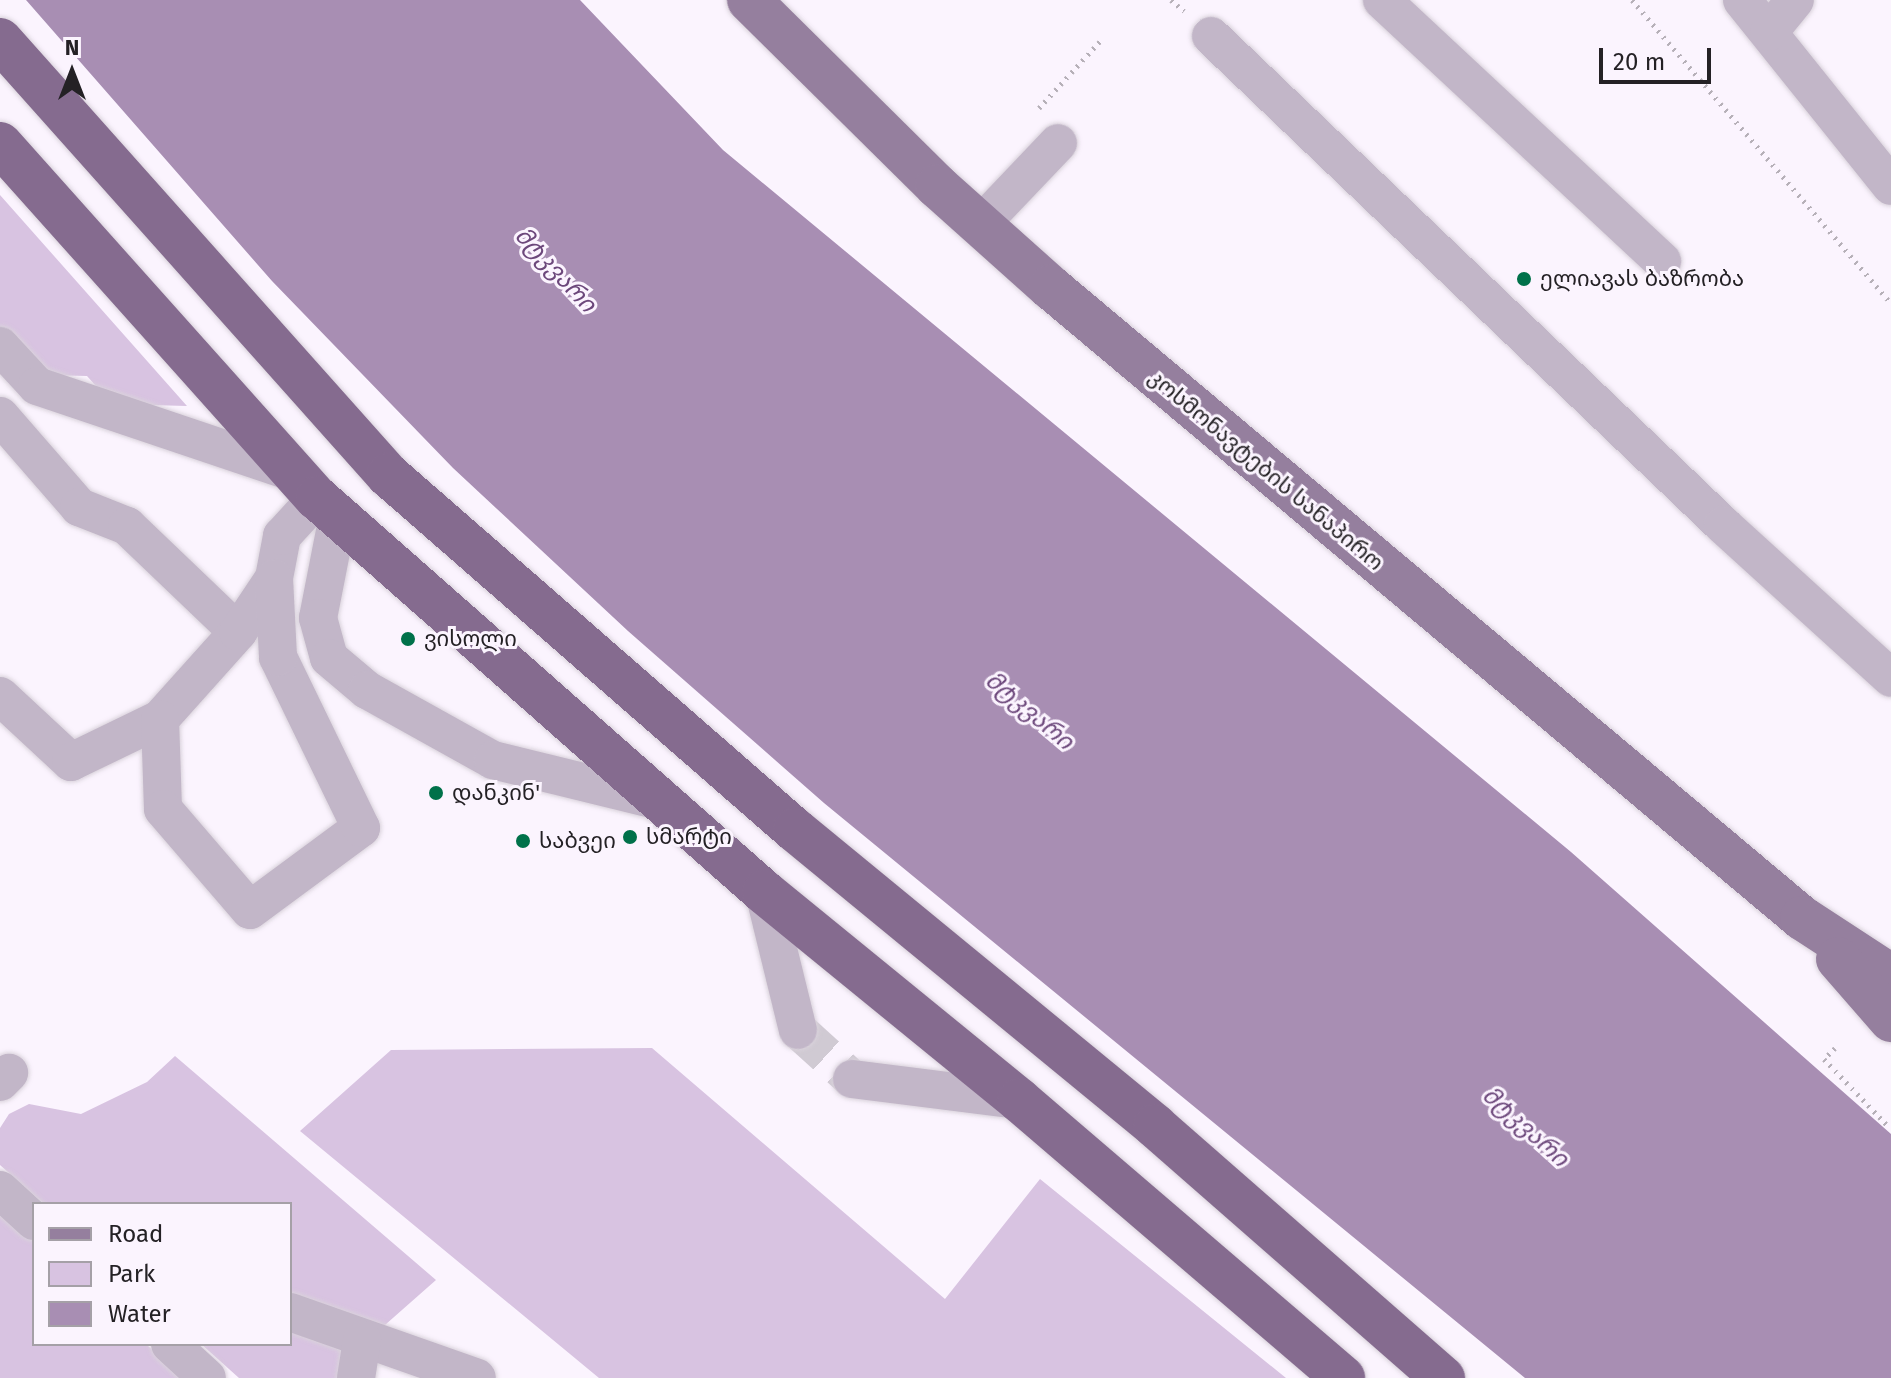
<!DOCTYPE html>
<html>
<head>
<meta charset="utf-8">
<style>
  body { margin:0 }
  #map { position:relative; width:1891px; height:1378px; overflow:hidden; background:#fbf4fe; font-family:"Fira Sans","Noto Sans Georgian",sans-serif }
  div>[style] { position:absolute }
  .green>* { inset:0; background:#d8c3e1 }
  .water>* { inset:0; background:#a88eb3 }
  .minor-tunnel>* { height:38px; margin-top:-19px; transform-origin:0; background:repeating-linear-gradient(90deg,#d0cad3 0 38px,transparent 0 57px) }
  .path>* { height:5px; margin-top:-2.5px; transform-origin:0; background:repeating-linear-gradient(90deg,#b6b0b8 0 2px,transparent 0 8px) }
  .roads { filter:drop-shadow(0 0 2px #d9d2db) drop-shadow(0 0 2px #d9d2db) }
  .minor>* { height:38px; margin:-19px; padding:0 19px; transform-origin:19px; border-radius:19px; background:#c2b6c8 }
  .major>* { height:44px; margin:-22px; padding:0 22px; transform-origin:22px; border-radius:22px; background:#957f9e }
  .highway>* { height:44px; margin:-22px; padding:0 22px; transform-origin:22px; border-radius:22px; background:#856b8f }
  .dots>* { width:22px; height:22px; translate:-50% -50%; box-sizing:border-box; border:4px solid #fbf4fe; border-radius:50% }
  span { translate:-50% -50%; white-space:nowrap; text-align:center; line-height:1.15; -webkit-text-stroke:6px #fbf4fe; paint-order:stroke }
  .poi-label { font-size:22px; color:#242125 }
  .left { translate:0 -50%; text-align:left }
  .street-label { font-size:22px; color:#242125 }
  .water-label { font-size:24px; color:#6c477b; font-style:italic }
  .legend { position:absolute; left:32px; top:1202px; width:260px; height:144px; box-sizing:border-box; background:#fbf4fe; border:2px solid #a5a0a7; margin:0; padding:10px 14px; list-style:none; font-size:24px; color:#242125 }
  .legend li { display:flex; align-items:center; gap:16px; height:40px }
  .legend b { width:40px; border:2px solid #a5a0a7 }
  .north { position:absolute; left:32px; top:32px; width:80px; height:80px; -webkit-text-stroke:6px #fbf4fe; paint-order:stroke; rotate:0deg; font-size:22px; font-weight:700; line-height:32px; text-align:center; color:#242125 }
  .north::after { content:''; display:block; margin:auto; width:28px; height:36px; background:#242125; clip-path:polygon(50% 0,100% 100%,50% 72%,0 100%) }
  .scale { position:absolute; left:1599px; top:48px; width:112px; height:36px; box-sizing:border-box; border:4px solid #242125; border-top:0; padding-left:10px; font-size:24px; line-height:28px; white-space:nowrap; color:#242125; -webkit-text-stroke:6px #fbf4fe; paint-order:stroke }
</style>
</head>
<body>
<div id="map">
  <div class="green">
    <div style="clip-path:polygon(0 195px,187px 406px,112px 404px,87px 376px,42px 375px,0 331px)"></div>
    <div style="clip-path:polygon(652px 1048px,945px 1299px,1040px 1179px,1286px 1378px,599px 1378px,300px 1131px,391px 1050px)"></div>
    <div style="clip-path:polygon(175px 1056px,436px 1280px,343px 1362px,340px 1378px,239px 1378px,201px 1344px,290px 1344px,290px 1204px,44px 1204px,0 1165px,0 1128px,9px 1114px,29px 1104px,81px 1114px,147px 1082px)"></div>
    <div style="clip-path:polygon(0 1211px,34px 1242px,34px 1344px,146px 1344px,183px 1378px,0 1378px)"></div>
  </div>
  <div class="water">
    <div style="clip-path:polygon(26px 0,580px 0,723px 150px,1571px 852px,1891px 1134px,1891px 1378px,1525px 1378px,824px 803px,628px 631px,453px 468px,272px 281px)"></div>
  </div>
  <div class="minor-tunnel">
    <div style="left:798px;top:1030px;width:73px;rotate:42.2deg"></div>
  </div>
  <div class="path">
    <div style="left:1171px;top:0;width:17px;rotate:40deg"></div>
    <div style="left:1632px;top:0;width:399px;rotate:49.5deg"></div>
    <div style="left:1039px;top:108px;width:95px;rotate:-47.6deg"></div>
    <div style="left:1835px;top:1048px;width:16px;rotate:135deg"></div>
    <div style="left:1824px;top:1059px;width:93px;rotate:46.3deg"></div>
  </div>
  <div class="roads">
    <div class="minor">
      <div style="left:1382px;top:0;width:383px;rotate:43deg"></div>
      <div style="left:1742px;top:0;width:238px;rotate:51.3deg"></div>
      <div style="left:1769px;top:32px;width:41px;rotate:-50.9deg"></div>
      <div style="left:1211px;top:36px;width:708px;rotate:43.68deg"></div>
      <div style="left:1723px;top:525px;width:227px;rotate:42.3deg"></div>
      <div style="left:980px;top:225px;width:113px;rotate:-46.4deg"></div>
      <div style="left:0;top:346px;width:54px;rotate:47.2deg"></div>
      <div style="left:37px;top:386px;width:267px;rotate:18.6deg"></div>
      <div style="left:0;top:416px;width:121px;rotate:49deg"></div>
      <div style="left:79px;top:507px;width:52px;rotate:21.6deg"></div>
      <div style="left:127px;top:526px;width:153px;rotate:43.7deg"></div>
      <div style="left:338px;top:516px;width:104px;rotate:101.1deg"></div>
      <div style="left:318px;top:618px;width:41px;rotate:74.6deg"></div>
      <div style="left:329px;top:658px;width:50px;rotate:40.1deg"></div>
      <div style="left:367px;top:690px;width:144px;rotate:29.1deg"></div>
      <div style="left:493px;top:760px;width:172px;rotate:13.8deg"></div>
      <div style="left:0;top:696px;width:97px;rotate:42.9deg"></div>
      <div style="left:71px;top:762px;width:99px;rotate:-25.8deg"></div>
      <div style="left:160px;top:719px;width:117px;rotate:-48.1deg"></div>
      <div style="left:238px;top:632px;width:65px;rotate:-56.3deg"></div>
      <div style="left:274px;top:578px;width:43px;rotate:-79.2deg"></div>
      <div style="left:282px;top:536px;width:52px;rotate:-47.4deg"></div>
      <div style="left:160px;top:719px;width:90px;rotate:88.1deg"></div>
      <div style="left:163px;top:809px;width:133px;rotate:49.3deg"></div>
      <div style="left:250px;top:910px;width:138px;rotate:-36.5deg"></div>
      <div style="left:361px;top:828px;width:190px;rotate:-115.9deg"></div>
      <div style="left:278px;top:657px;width:79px;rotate:-92.9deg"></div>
      <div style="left:764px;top:892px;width:142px;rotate:76.2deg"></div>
      <div style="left:852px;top:1079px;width:168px;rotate:7.2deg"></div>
      <div style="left:0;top:1082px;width:13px;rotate:-45deg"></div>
      <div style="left:0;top:1190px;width:46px;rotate:42.4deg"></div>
      <div style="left:290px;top:1312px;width:198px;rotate:19.4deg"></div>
      <div style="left:170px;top:1344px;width:50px;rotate:42.6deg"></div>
      <div style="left:356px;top:1378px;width:39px;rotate:-81deg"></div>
    </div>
    <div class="major">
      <div style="left:749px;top:0;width:264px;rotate:44.7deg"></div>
      <div style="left:937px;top:186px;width:152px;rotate:41.8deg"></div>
      <div style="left:1050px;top:287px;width:982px;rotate:40deg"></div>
      <div style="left:1802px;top:918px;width:106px;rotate:33.1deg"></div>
      <div style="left:1838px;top:959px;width:81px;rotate:49deg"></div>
    </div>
    <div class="highway">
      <div style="left:0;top:40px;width:583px;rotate:48.27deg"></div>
      <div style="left:388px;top:475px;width:540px;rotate:41.1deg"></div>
      <div style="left:795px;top:830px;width:466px;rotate:39.4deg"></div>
      <div style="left:1155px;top:1126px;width:383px;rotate:41.2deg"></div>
      <div style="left:0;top:144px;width:475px;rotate:48.2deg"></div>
      <div style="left:317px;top:498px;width:596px;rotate:41.39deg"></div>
      <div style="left:764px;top:892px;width:329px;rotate:39.2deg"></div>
      <div style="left:1019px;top:1100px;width:427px;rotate:40.6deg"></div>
    </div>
  </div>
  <div class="dots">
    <div style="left:1524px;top:279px;background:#00714a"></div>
    <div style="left:408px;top:639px;background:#00714a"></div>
    <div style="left:436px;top:793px;background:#00714a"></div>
    <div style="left:630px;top:837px;background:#00714a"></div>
    <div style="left:523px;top:841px;background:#00714a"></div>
  </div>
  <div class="poi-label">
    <span class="left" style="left:1540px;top:279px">ელიავას ბაზრობა</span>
    <span class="left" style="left:424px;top:639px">ვისოლი</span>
    <span class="left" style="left:452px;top:793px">დანკინ'</span>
    <span class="left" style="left:646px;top:837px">სმარტი</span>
    <span class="left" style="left:539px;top:841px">საბვეი</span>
  </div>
  <div class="street-label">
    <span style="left:1266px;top:470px;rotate:40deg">კოსმონავტების სანაპირო</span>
  </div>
  <div class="water-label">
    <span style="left:555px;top:270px;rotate:47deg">მტკვარი</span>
    <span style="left:1029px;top:711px;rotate:40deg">მტკვარი</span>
    <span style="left:1525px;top:1127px;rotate:42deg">მტკვარი</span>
  </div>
  <ul class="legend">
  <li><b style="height:10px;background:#957f9e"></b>Road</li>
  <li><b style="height:22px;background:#d8c3e1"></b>Park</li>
  <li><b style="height:22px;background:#a88eb3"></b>Water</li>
  </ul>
  <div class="north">N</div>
  <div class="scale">20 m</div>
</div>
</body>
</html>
